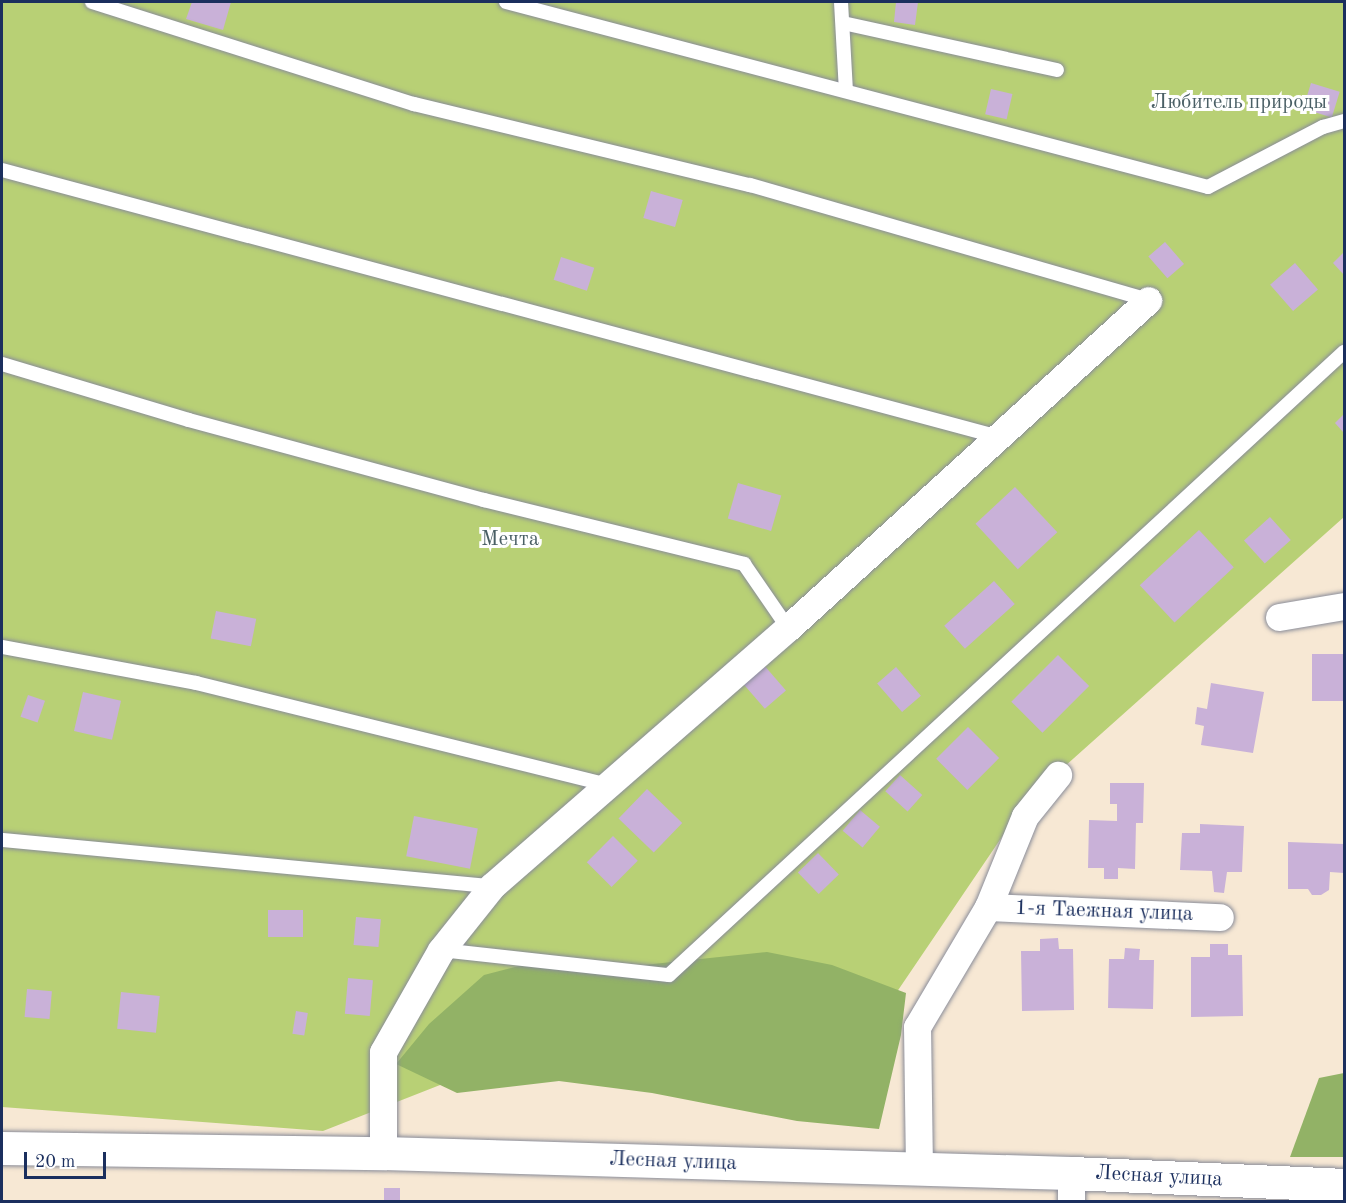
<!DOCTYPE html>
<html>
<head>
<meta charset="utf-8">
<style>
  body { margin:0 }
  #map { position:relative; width:1346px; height:1203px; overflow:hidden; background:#f7e8d4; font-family:"Old Standard TT",serif }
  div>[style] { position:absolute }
  .green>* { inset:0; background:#b8d075 }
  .forest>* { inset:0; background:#92b266 }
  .building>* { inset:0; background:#c9b1d8; transform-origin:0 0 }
  .roads { filter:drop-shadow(0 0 2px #898c99) drop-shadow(0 0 2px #898c99) }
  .service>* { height:14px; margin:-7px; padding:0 7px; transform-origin:7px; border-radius:7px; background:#fff }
  .minor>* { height:27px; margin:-13.5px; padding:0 13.5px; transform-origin:13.5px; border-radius:13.5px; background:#fff }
  .tertiary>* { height:33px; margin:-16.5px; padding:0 16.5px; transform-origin:16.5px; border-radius:16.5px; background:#fff }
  span { translate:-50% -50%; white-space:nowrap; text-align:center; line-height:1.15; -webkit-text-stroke:6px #fff; paint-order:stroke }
  .park-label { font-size:21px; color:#4a5f65 }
  .street-label { font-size:21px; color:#1b2f5e }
  .frame { position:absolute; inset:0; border:3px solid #1b2f5e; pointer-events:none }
  .scale { position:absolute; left:24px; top:1152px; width:82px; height:27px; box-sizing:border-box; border:3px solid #1b2f5e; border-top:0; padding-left:8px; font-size:18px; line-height:21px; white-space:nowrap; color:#1b2f5e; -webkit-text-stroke:4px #fff; paint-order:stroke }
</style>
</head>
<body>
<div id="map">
  <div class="green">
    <div style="clip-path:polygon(2px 2px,1344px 2px,1344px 517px,1027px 800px,886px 1008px,539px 1046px,323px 1131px,2px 1107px)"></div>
  </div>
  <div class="forest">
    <div style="clip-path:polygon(767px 952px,832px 965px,906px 993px,901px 1035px,879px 1129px,797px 1121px,652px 1093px,559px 1081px,457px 1093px,396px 1064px,429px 1024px,484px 975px,531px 963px,625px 967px)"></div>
    <div style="clip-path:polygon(1344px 1073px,1344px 1157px,1290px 1157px,1319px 1078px)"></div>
  </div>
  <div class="building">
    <div style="clip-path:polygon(192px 2px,231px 2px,223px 30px,186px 19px)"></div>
    <div style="clip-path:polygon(896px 2px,918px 2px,915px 25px,894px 22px)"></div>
    <div style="left:1311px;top:83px;width:30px;height:27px;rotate:17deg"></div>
    <div style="left:991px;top:89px;width:22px;height:26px;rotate:13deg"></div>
    <div style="left:651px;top:191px;width:33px;height:28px;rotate:16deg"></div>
    <div style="left:1165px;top:242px;width:29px;height:22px;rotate:49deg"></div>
    <div style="clip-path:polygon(1344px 252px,1344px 275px,1333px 263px)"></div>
    <div style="left:561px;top:257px;width:35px;height:24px;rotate:18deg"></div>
    <div style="left:1295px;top:263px;width:35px;height:33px;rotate:49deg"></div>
    <div style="clip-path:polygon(1344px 414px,1344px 433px,1335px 423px)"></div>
    <div style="left:738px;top:483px;width:45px;height:37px;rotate:16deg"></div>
    <div style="left:1015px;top:487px;width:62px;height:54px;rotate:47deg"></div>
    <div style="left:1270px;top:517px;width:31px;height:35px;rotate:48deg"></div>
    <div style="left:1199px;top:530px;width:51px;height:81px;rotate:47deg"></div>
    <div style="left:994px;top:581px;width:31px;height:67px;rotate:48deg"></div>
    <div style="left:216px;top:611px;width:41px;height:28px;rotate:11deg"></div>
    <div style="left:1312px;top:654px;width:32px;height:47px"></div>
    <div style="left:1058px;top:655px;width:44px;height:66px;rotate:45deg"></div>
    <div style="left:763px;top:664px;width:35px;height:28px;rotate:49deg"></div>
    <div style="left:896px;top:667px;width:38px;height:25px;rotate:49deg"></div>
    <div style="clip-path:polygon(1211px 683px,1264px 692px,1253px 753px,1201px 745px,1204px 726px,1195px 724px,1197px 707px,1207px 709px)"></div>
    <div style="left:83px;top:692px;width:39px;height:40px;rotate:13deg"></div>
    <div style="left:28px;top:695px;width:18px;height:23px;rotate:19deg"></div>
    <div style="left:968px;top:727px;width:44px;height:45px;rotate:45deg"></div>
    <div style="left:900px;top:775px;width:30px;height:22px;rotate:42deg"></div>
    <div style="clip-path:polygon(1110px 783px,1144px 783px,1143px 823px,1136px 823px,1135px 869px,1118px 868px,1118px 879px,1104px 879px,1104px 868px,1088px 868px,1089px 820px,1117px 821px,1117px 804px,1110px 804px)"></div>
    <div style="left:647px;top:789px;width:49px;height:41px;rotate:44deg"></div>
    <div style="left:860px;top:810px;width:26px;height:27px;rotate:40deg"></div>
    <div style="left:414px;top:816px;width:65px;height:41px;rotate:11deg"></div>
    <div style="clip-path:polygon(1200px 824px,1244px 826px,1242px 872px,1227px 872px,1224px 893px,1214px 892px,1212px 871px,1180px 870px,1182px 833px,1200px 833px)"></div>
    <div style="left:613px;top:836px;width:35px;height:37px;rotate:45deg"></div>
    <div style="clip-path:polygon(1288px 842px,1344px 844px,1344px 873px,1330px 872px,1329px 890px,1321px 895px,1312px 895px,1308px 889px,1288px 889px)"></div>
    <div style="left:818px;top:853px;width:30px;height:28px;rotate:46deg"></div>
    <div style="left:268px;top:910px;width:35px;height:27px"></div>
    <div style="left:356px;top:917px;width:25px;height:28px;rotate:5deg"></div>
    <div style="clip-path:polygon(1058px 938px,1059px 949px,1073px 949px,1074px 1010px,1022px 1011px,1021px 951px,1040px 951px,1040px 939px)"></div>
    <div style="clip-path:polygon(1210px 944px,1228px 944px,1228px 955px,1242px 955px,1243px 1016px,1191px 1017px,1191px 957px,1210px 957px)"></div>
    <div style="clip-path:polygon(1125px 948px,1140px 949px,1139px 960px,1154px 960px,1153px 1009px,1108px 1008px,1109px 959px,1124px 959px)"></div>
    <div style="left:348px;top:978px;width:25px;height:36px;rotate:5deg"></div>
    <div style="left:27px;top:989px;width:25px;height:28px;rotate:5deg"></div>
    <div style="left:121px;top:992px;width:39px;height:37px;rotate:6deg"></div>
    <div style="left:296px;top:1011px;width:12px;height:23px;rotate:9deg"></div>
    <div style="left:384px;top:1188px;width:16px;height:14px"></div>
  </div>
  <div class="roads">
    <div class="service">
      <div style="left:92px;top:2px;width:338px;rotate:17.6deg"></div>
      <div style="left:414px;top:104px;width:346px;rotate:13.6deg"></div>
      <div style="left:750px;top:185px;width:414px;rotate:16.1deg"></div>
      <div style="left:506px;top:2px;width:726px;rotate:14.76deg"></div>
      <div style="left:1208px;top:187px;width:130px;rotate:-27.6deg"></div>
      <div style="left:1323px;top:127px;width:22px;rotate:-16deg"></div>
      <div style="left:841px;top:2px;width:89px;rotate:86.8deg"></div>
      <div style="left:843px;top:23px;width:219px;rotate:12.4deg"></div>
      <div style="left:2px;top:170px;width:1032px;rotate:14.99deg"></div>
      <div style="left:2px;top:364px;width:195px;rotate:16.7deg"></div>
      <div style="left:189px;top:420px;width:306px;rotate:15.2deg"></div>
      <div style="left:484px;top:500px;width:268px;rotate:13.8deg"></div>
      <div style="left:744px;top:564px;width:78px;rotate:55.5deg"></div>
      <div style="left:2px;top:647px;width:197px;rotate:10.5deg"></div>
      <div style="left:196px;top:683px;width:424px;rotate:13.9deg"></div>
      <div style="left:2px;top:840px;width:492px;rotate:5.4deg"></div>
      <div style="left:441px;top:950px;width:229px;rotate:6.3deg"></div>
      <div style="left:669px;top:975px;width:919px;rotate:-42.71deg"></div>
    </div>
    <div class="minor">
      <div style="left:1279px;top:617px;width:66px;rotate:-9.6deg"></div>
      <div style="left:988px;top:907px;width:232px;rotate:2.5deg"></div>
      <div style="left:383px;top:1153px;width:101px;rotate:-90deg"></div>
      <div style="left:383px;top:1052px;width:117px;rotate:-60.4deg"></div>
      <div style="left:441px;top:950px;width:82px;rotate:-51.4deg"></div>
      <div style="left:492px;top:886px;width:393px;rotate:-41.1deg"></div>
      <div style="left:788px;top:628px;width:487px;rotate:-42.3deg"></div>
      <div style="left:919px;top:1169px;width:142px;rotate:-90.8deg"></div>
      <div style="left:917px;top:1027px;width:139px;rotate:-59.4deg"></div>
      <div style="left:988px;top:907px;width:98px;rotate:-67.9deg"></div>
      <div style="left:1025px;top:816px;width:53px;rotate:-51.2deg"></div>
      <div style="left:1071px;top:1173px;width:29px;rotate:90deg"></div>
    </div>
    <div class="tertiary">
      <div style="left:2px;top:1148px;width:381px;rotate:0.8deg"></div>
      <div style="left:383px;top:1153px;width:688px;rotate:1.67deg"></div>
      <div style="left:1071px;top:1173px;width:273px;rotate:2.5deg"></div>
    </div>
  </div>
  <div class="park-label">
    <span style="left:1239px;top:103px">Любитель природы</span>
    <span style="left:510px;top:540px">Мечта</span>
  </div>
  <div class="street-label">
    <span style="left:1104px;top:912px;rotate:2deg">1-я Таежная улица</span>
    <span style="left:673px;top:1162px;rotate:2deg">Лесная улица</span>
    <span style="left:1159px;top:1177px;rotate:3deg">Лесная улица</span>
  </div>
  <div class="frame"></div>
  <div class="scale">20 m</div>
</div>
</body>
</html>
